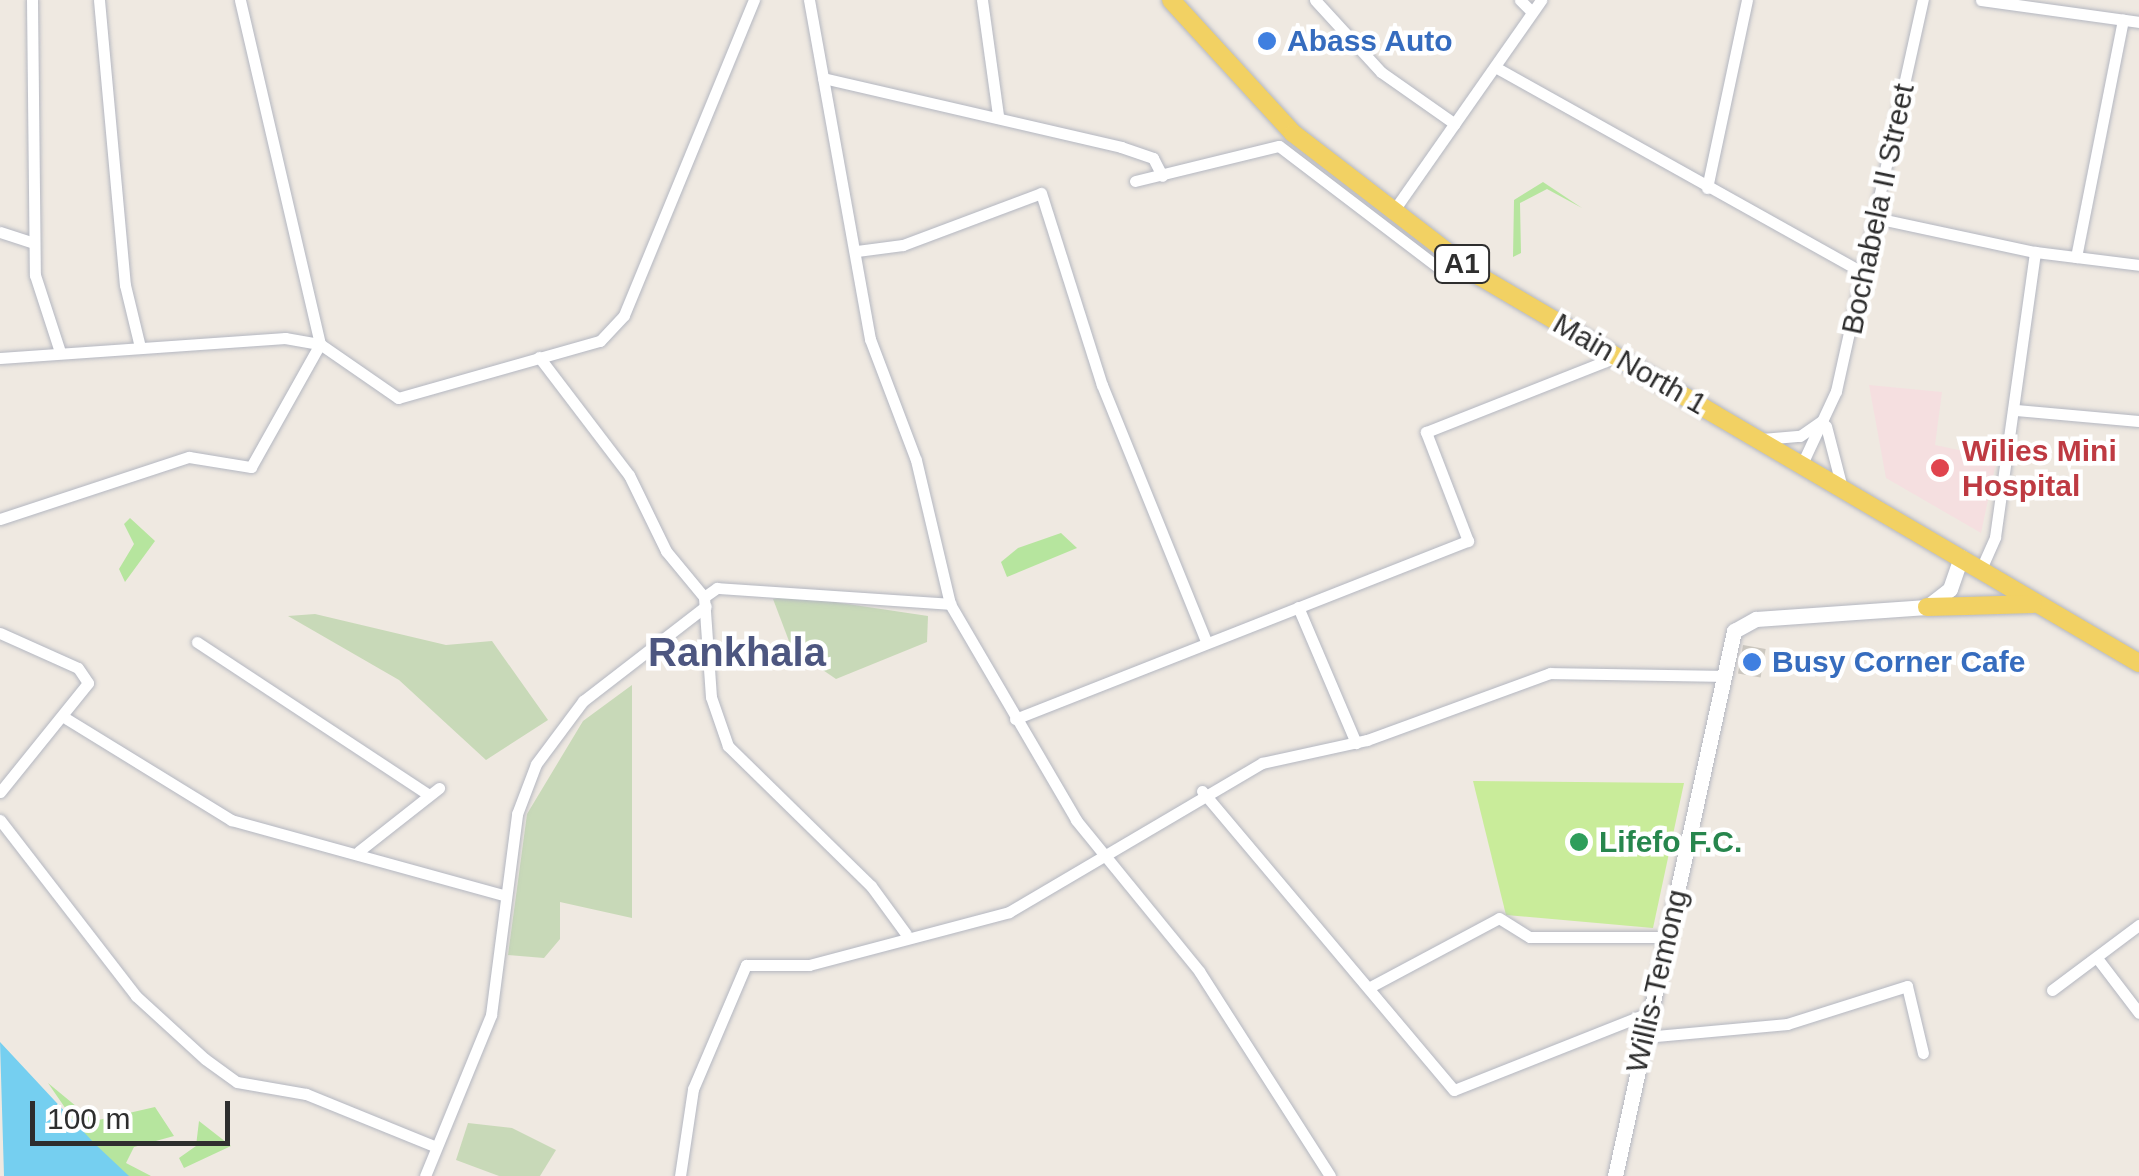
<!DOCTYPE html>
<html>
<head>
<meta charset="utf-8">
<style>
  body { margin:0 }
  #map { position:relative; width:2139px; height:1176px; overflow:hidden; background:#efe9e1; font-family:Arial,sans-serif }
  div>[style] { position:absolute }
  .medical>* { inset:0; background:#f5dfe0 }
  .green>* { inset:0; background:#b6e59e }
  .cemetery>* { inset:0; background:#c8d9b8 }
  .pitch>* { inset:0; background:#c9ec9a }
  .water>* { inset:0; background:#75cff0 }
  .building>* { inset:0; background:#cbc7bf; transform-origin:0 0 }
  .roads { filter:drop-shadow(0 0 2px #b4b7c1) drop-shadow(0 0 2px #b4b7c1) }
  .minor>* { height:11px; margin:-5.5px; padding:0 5.5px; transform-origin:5.5px; border-radius:5.5px; background:#fff }
  .secondary>* { height:15px; margin:-7.5px; padding:0 7.5px; transform-origin:7.5px; border-radius:7.5px; background:#fff }
  .primary>* { height:18px; margin:-9px; padding:0 9px; transform-origin:9px; border-radius:9px; background:#f2d163 }
  .dots>* { width:28px; height:28px; translate:-50% -50%; box-sizing:border-box; border:5px solid #fff; border-radius:50% }
  span { translate:-50% -50%; white-space:nowrap; text-align:center; line-height:1.15; -webkit-text-stroke:9px #fff; paint-order:stroke }
  .shield-label span { padding:2px 8px; background:#fff; border:2px solid; border-radius:8px; -webkit-text-stroke-width:0 }
  .shield-label { font-size:28px; color:#2e2e2e; font-weight:700 }
  .shop-label { font-size:30px; color:#366cbe; font-weight:700 }
  .left { translate:0 -50%; text-align:left }
  .street-label { font-size:30px; color:#2e2e2e }
  .health-label { font-size:30px; color:#be3a42; font-weight:700 }
  .leisure-label { font-size:30px; color:#27864d; font-weight:700 }
  .district-label { font-size:40px; color:#4d5680; font-weight:700 }
  .scale { position:absolute; left:30px; top:1101px; width:200px; height:45px; box-sizing:border-box; border:5px solid #2e2e2e; border-top:0; padding-left:12px; font-size:30px; line-height:35px; white-space:nowrap; color:#2e2e2e; -webkit-text-stroke:8px #fff; paint-order:stroke }
</style>
</head>
<body>
<div id="map">
  <div class="medical">
    <div style="clip-path:polygon(1869px 385px,1942px 392px,1935px 445px,1997px 458px,1981px 533px,1886px 478px)"></div>
  </div>
  <div class="green">
    <div style="clip-path:polygon(1543px 182px,1582px 208px,1547px 189px,1520px 203px,1521px 253px,1513px 257px,1514px 200px)"></div>
    <div style="clip-path:polygon(130px 518px,155px 541px,125px 582px,119px 569px,134px 544px,124px 524px)"></div>
    <div style="clip-path:polygon(1061px 533px,1077px 548px,1007px 577px,1001px 562px,1018px 548px)"></div>
    <div style="clip-path:polygon(48px 1083px,94px 1121px,155px 1107px,174px 1136px,134px 1147px,126px 1163px,151px 1176px,112px 1176px)"></div>
    <div style="clip-path:polygon(199px 1121px,231px 1146px,184px 1168px,179px 1158px,196px 1146px)"></div>
  </div>
  <div class="cemetery">
    <div style="clip-path:polygon(794px 596px,928px 616px,927px 642px,836px 679px,792px 649px,773px 599px)"></div>
    <div style="clip-path:polygon(315px 614px,446px 645px,492px 641px,548px 720px,486px 760px,399px 680px,288px 616px)"></div>
    <div style="clip-path:polygon(632px 685px,632px 918px,560px 902px,560px 939px,544px 958px,508px 955px,527px 814px,583px 721px)"></div>
    <div style="clip-path:polygon(468px 1123px,512px 1128px,556px 1150px,540px 1176px,499px 1176px,456px 1160px)"></div>
  </div>
  <div class="pitch">
    <div style="clip-path:polygon(1473px 781px,1684px 783px,1653px 928px,1506px 915px)"></div>
  </div>
  <div class="water">
    <div style="clip-path:polygon(0 1042px,95px 1144px,129px 1176px,4px 1176px)"></div>
  </div>
  <div class="building">
    <div style="left:1743px;top:645px;width:23px;height:29px;rotate:10deg"></div>
  </div>
  <div class="roads">
    <div class="minor">
      <div style="left:32px;top:0;width:275px;rotate:89.4deg"></div>
      <div style="left:35px;top:275px;width:81px;rotate:72deg"></div>
      <div style="left:99px;top:0;width:286px;rotate:84.8deg"></div>
      <div style="left:125px;top:285px;width:64px;rotate:76.4deg"></div>
      <div style="left:809px;top:0;width:344px;rotate:79.8deg"></div>
      <div style="left:870px;top:339px;width:129px;rotate:69.2deg"></div>
      <div style="left:916px;top:460px;width:148px;rotate:76.7deg"></div>
      <div style="left:950px;top:604px;width:250px;rotate:59.7deg"></div>
      <div style="left:1076px;top:820px;width:195px;rotate:50.8deg"></div>
      <div style="left:1199px;top:971px;width:243px;rotate:57.4deg"></div>
      <div style="left:982px;top:0;width:117px;rotate:82.1deg"></div>
      <div style="left:1315px;top:0;width:98px;rotate:47.5deg"></div>
      <div style="left:1381px;top:72px;width:90px;rotate:35.1deg"></div>
      <div style="left:1520px;top:0;width:17px;rotate:45deg"></div>
      <div style="left:1981px;top:0;width:160px;rotate:7.9deg"></div>
      <div style="left:1495px;top:67px;width:424px;rotate:29.2deg"></div>
      <div style="left:823px;top:78px;width:306px;rotate:13deg"></div>
      <div style="left:1121px;top:147px;width:34px;rotate:19deg"></div>
      <div style="left:1153px;top:158px;width:20px;rotate:63deg"></div>
      <div style="left:1135px;top:181px;width:148px;rotate:-13.7deg"></div>
      <div style="left:1279px;top:146px;width:210px;rotate:37.3deg"></div>
      <div style="left:1446px;top:273px;width:33px;rotate:5deg"></div>
      <div style="left:1707px;top:188px;width:192px;rotate:-78deg"></div>
      <div style="left:1392px;top:213px;width:260px;rotate:-55deg"></div>
      <div style="left:1876px;top:218px;width:163px;rotate:12.1deg"></div>
      <div style="left:0;top:232px;width:35px;rotate:18deg"></div>
      <div style="left:857px;top:251px;width:46px;rotate:-7.4deg"></div>
      <div style="left:903px;top:245px;width:147px;rotate:-20.6deg"></div>
      <div style="left:1041px;top:193px;width:201px;rotate:72.4deg"></div>
      <div style="left:1102px;top:385px;width:274px;rotate:67.9deg"></div>
      <div style="left:2076px;top:257px;width:242px;rotate:-78.8deg"></div>
      <div style="left:539px;top:357px;width:148px;rotate:52.7deg"></div>
      <div style="left:629px;top:475px;width:85px;rotate:64deg"></div>
      <div style="left:666px;top:551px;width:60px;rotate:50.4deg"></div>
      <div style="left:704px;top:597px;width:100px;rotate:86deg"></div>
      <div style="left:711px;top:697px;width:52px;rotate:70.9deg"></div>
      <div style="left:728px;top:746px;width:200px;rotate:44.4deg"></div>
      <div style="left:871px;top:886px;width:59px;rotate:53.9deg"></div>
      <div style="left:0;top:358px;width:286px;rotate:-4deg"></div>
      <div style="left:285px;top:338px;width:36px;rotate:10deg"></div>
      <div style="left:320px;top:344px;width:95px;rotate:34.7deg"></div>
      <div style="left:398px;top:398px;width:210px;rotate:-15.8deg"></div>
      <div style="left:600px;top:341px;width:35px;rotate:-47deg"></div>
      <div style="left:624px;top:315px;width:341px;rotate:-67.6deg"></div>
      <div style="left:2016px;top:410px;width:123px;rotate:5.1deg"></div>
      <div style="left:1826px;top:426px;width:60px;rotate:75.5deg"></div>
      <div style="left:1762px;top:439px;width:38px;rotate:-5deg"></div>
      <div style="left:1800px;top:436px;width:28px;rotate:-35deg"></div>
      <div style="left:1802px;top:464px;width:81px;rotate:-65deg"></div>
      <div style="left:1836px;top:391px;width:401px;rotate:-77.5deg"></div>
      <div style="left:0;top:519px;width:199px;rotate:-18.2deg"></div>
      <div style="left:189px;top:457px;width:63px;rotate:9.2deg"></div>
      <div style="left:251px;top:467px;width:141px;rotate:-60.7deg"></div>
      <div style="left:320px;top:344px;width:353px;rotate:-103.1deg"></div>
      <div style="left:1981px;top:569px;width:35px;rotate:-66deg"></div>
      <div style="left:1995px;top:537px;width:288px;rotate:-82deg"></div>
      <div style="left:2035px;top:252px;width:105px;rotate:7.1deg"></div>
      <div style="left:704px;top:597px;width:16px;rotate:-35deg"></div>
      <div style="left:717px;top:588px;width:234px;rotate:3.9deg"></div>
      <div style="left:1298px;top:607px;width:148px;rotate:66.9deg"></div>
      <div style="left:0;top:633px;width:85px;rotate:24.2deg"></div>
      <div style="left:78px;top:668px;width:18px;rotate:56deg"></div>
      <div style="left:88px;top:683px;width:140px;rotate:128.9deg"></div>
      <div style="left:197px;top:642px;width:278px;rotate:33.4deg"></div>
      <div style="left:67px;top:719px;width:193px;rotate:31.6deg"></div>
      <div style="left:231px;top:820px;width:285px;rotate:15.4deg"></div>
      <div style="left:1015px;top:719px;width:487px;rotate:-21.5deg"></div>
      <div style="left:1468px;top:541px;width:117px;rotate:-111.1deg"></div>
      <div style="left:1426px;top:432px;width:204px;rotate:-21.5deg"></div>
      <div style="left:1202px;top:791px;width:391px;rotate:49.9deg"></div>
      <div style="left:1454px;top:1090px;width:212px;rotate:-21.6deg"></div>
      <div style="left:0;top:820px;width:222px;rotate:52.3deg"></div>
      <div style="left:136px;top:996px;width:93px;rotate:42.4deg"></div>
      <div style="left:205px;top:1059px;width:39px;rotate:36deg"></div>
      <div style="left:237px;top:1082px;width:70px;rotate:9.9deg"></div>
      <div style="left:306px;top:1094px;width:138px;rotate:22.1deg"></div>
      <div style="left:359px;top:851px;width:102px;rotate:-38.2deg"></div>
      <div style="left:2097px;top:958px;width:69px;rotate:52.6deg"></div>
      <div style="left:1370px;top:987px;width:146px;rotate:-28.1deg"></div>
      <div style="left:1499px;top:918px;width:36px;rotate:32deg"></div>
      <div style="left:1530px;top:937px;width:137px"></div>
      <div style="left:2052px;top:990px;width:109px;rotate:-36.8deg"></div>
      <div style="left:1645px;top:1037px;width:143px;rotate:-5.2deg"></div>
      <div style="left:1787px;top:1024px;width:126px;rotate:-17.6deg"></div>
      <div style="left:1907px;top:986px;width:69px;rotate:76.6deg"></div>
      <div style="left:425px;top:1176px;width:174px;rotate:-67.7deg"></div>
      <div style="left:491px;top:1015px;width:203px;rotate:-82.6deg"></div>
      <div style="left:517px;top:814px;width:53px;rotate:-69.2deg"></div>
      <div style="left:536px;top:764px;width:79px;rotate:-53.3deg"></div>
      <div style="left:583px;top:701px;width:155px;rotate:-37.7deg"></div>
      <div style="left:680px;top:1176px;width:88px;rotate:-81.5deg"></div>
      <div style="left:693px;top:1089px;width:135px;rotate:-66.9deg"></div>
      <div style="left:746px;top:965px;width:63px"></div>
      <div style="left:809px;top:965px;width:207px;rotate:-14.8deg"></div>
      <div style="left:1009px;top:912px;width:294px;rotate:-30.5deg"></div>
      <div style="left:1262px;top:763px;width:107px;rotate:-12.4deg"></div>
      <div style="left:1367px;top:740px;width:195px;rotate:-20.1deg"></div>
      <div style="left:1550px;top:673px;width:173px;rotate:1deg"></div>
    </div>
    <div class="secondary">
      <div style="left:1615px;top:1176px;width:558px;rotate:-77.68deg"></div>
      <div style="left:1734px;top:631px;width:25px;rotate:-29deg"></div>
      <div style="left:1756px;top:619px;width:171px;rotate:-4deg"></div>
      <div style="left:1927px;top:607px;width:29px;rotate:-38deg"></div>
      <div style="left:1950px;top:589px;width:34px;rotate:-71deg"></div>
    </div>
    <div class="primary">
      <div style="left:1171px;top:0;width:180px;rotate:47.5deg"></div>
      <div style="left:1293px;top:133px;width:235px;rotate:37.6deg"></div>
      <div style="left:1479px;top:276px;width:765px;rotate:30.39deg"></div>
      <div style="left:1927px;top:607px;width:106px;rotate:-1.6deg"></div>
    </div>
  </div>
  <div class="dots">
    <div style="left:1267px;top:41px;background:#3f7fe0"></div>
    <div style="left:1940px;top:468px;background:#e0444e"></div>
    <div style="left:1752px;top:662px;background:#3f7fe0"></div>
    <div style="left:1579px;top:842px;background:#2e9e5b"></div>
  </div>
  <div class="shield-label">
    <span style="left:1462px;top:264px">A1</span>
  </div>
  <div class="shop-label">
    <span class="left" style="left:1287px;top:41px">Abass Auto</span>
    <span class="left" style="left:1772px;top:662px">Busy Corner Cafe</span>
  </div>
  <div class="street-label">
    <span style="left:1878px;top:209px;rotate:-78deg">Bochabela II Street</span>
    <span style="left:1630px;top:364px;rotate:30deg">Main North 1</span>
    <span style="left:1657px;top:981px;rotate:-77deg">Willis-Temong</span>
  </div>
  <div class="health-label">
    <span class="left" style="left:1962px;top:468px">Wilies Mini<br>Hospital</span>
  </div>
  <div class="leisure-label">
    <span class="left" style="left:1599px;top:842px">Lifefo F.C.</span>
  </div>
  <div class="district-label">
    <span style="left:737px;top:652px">Rankhala</span>
  </div>
  <div class="scale">100 m</div>
</div>
</body>
</html>
